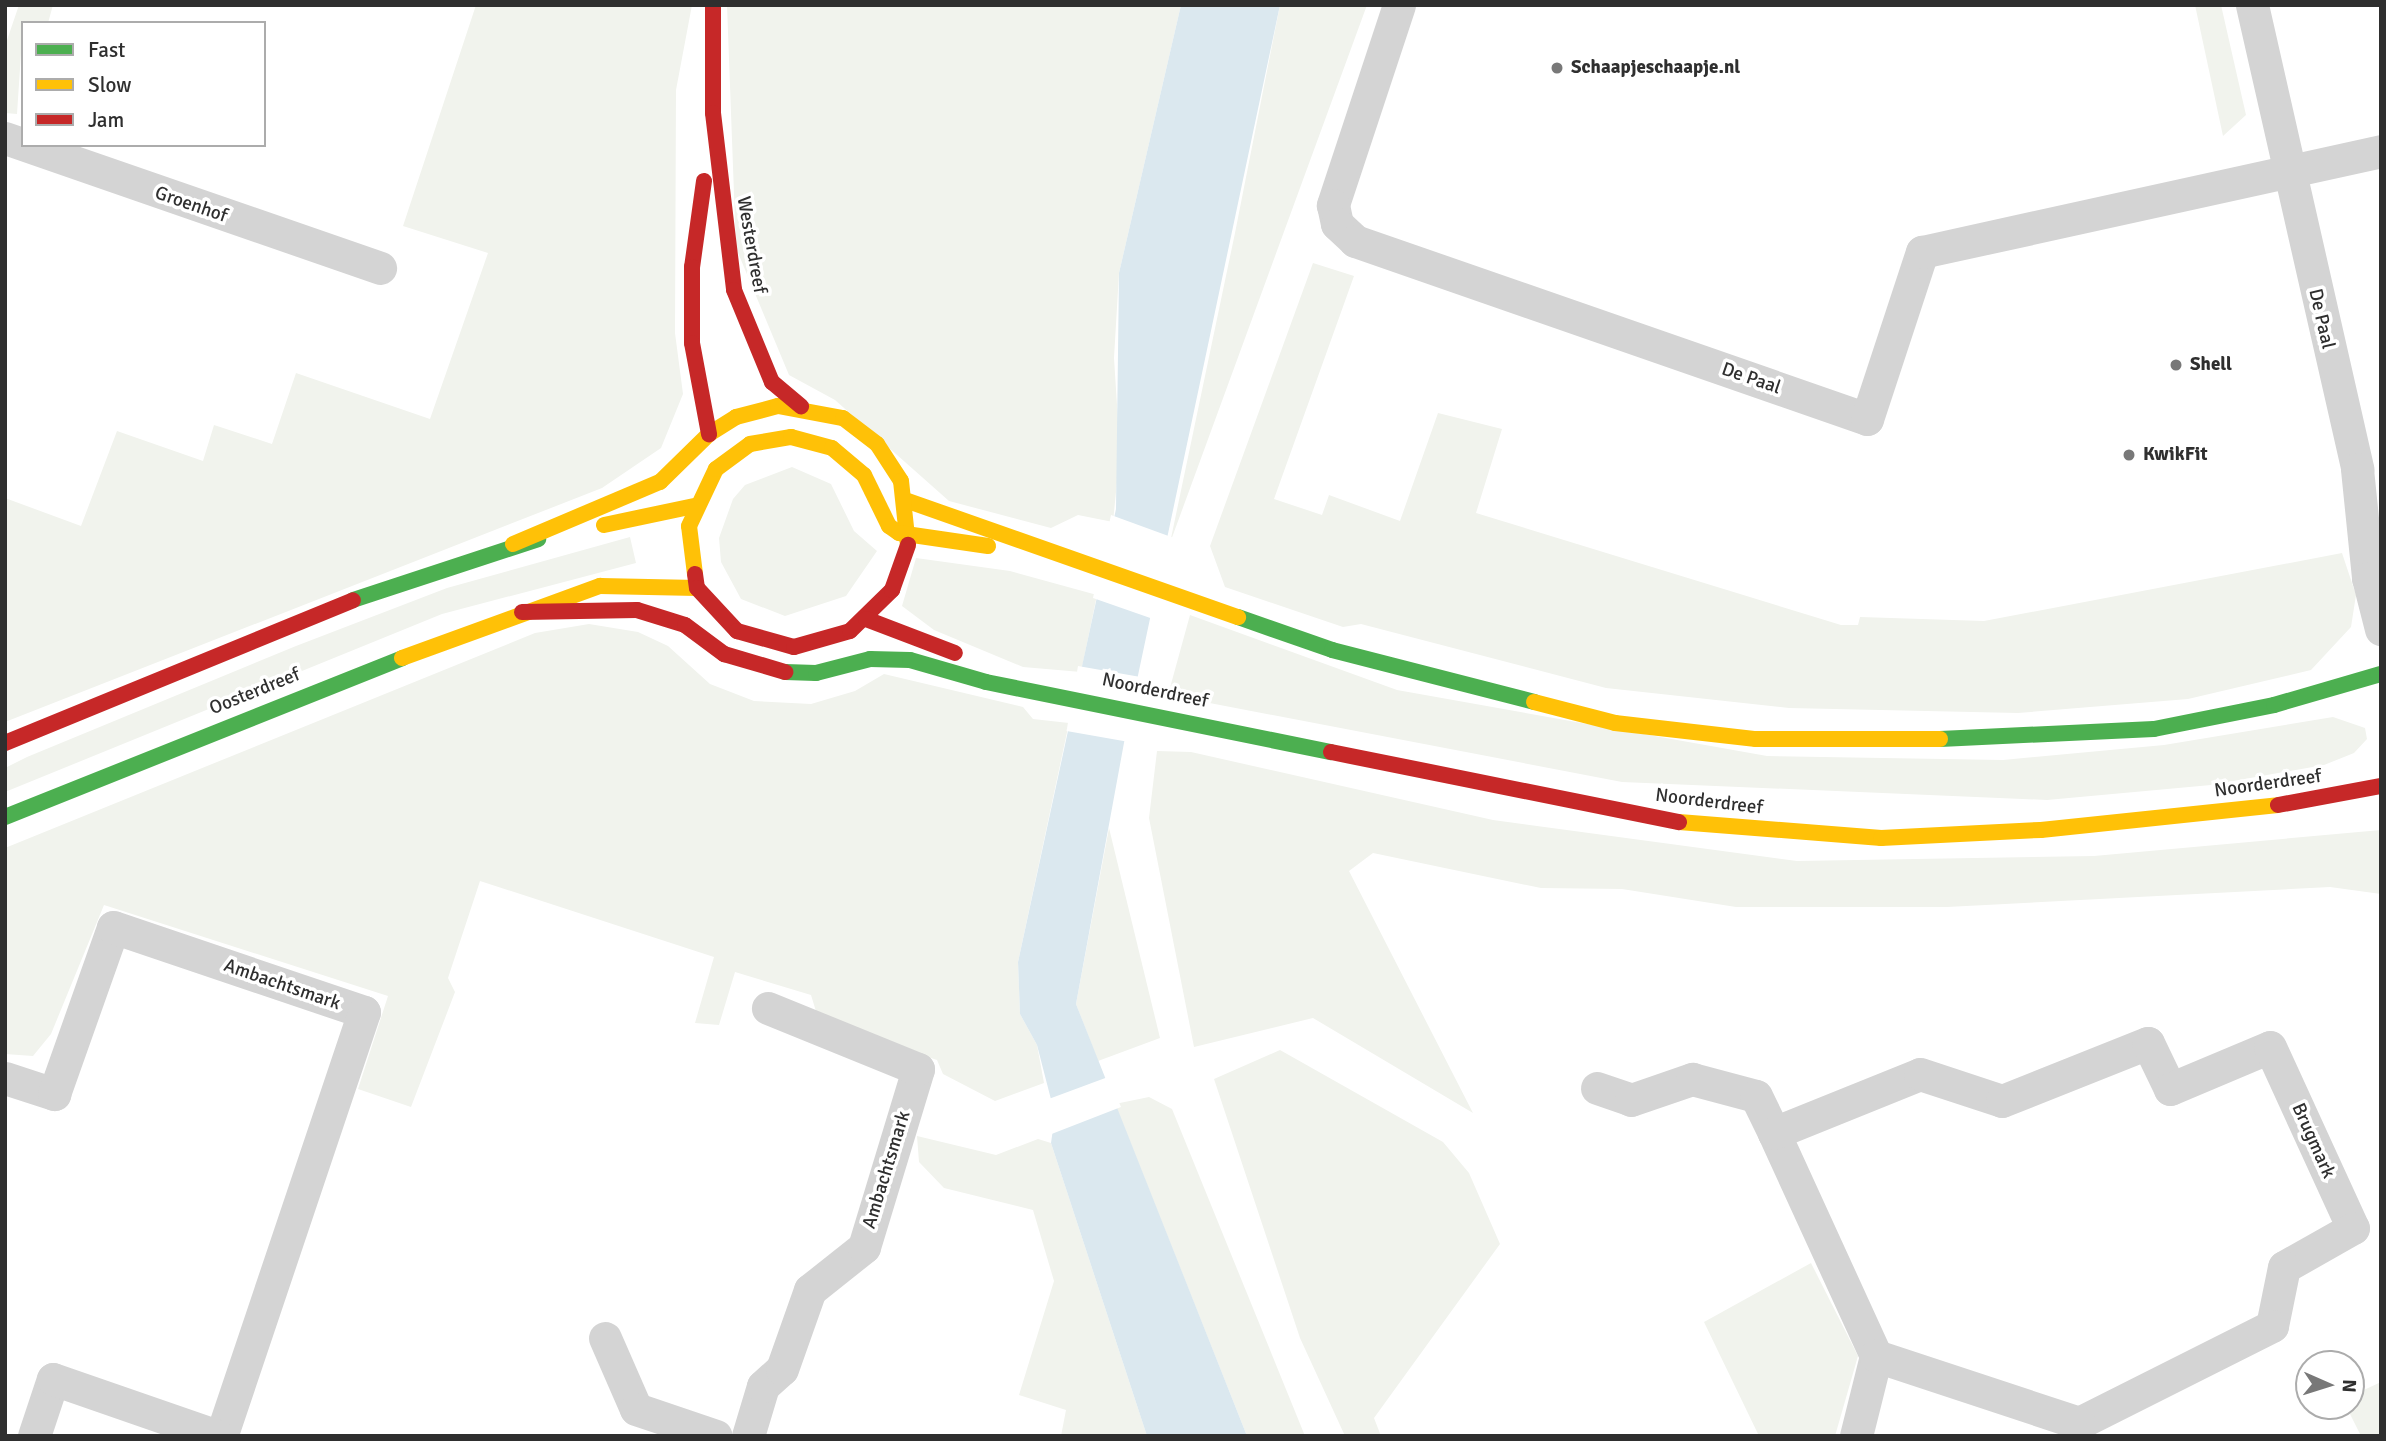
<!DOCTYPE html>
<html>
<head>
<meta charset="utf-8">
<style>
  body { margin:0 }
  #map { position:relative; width:2386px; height:1441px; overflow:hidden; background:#fff; font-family:Signika,sans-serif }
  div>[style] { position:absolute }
  .green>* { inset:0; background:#f1f3ed }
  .water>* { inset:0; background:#dbe8ef }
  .pier>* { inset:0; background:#fff; transform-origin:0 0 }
  .street>* { height:33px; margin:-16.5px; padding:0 16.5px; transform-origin:16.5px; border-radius:16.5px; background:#d4d4d4 }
  .fast>* { height:16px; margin:-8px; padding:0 8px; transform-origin:8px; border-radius:8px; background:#4caf50 }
  .slow>* { height:16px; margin:-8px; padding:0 8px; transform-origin:8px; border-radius:8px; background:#ffc107 }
  .jam>* { height:16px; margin:-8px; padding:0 8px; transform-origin:8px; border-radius:8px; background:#c62828 }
  .dots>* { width:19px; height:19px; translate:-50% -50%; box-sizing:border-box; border:4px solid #fff; border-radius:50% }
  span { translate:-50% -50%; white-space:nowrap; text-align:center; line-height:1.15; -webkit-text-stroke:7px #fff; paint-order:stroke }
  .poi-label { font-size:19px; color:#2f2f2f; font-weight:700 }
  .left { translate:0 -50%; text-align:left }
  .street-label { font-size:19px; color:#2f2f2f }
  .frame { position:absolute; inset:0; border:7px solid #2f2f2f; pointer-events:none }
  .legend { position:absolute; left:21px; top:21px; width:245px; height:126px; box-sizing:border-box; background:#fff; border:2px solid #acacac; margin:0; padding:9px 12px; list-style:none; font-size:21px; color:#2f2f2f }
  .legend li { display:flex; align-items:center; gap:14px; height:35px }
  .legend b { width:35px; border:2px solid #acacac }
  .north { position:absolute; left:2295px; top:1350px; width:70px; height:70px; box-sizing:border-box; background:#fff; border:2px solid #acacac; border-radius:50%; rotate:93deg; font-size:19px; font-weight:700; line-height:28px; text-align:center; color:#2f2f2f }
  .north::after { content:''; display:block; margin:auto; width:24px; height:32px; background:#787878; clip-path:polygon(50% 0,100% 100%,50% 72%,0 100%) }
</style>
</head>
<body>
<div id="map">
  <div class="green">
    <div style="clip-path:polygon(19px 5px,53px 5px,48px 23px,23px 23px,17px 114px,5px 113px,5px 46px)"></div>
    <div style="clip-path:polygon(476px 5px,692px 5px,676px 90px,675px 333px,683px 394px,661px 448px,602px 488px,5px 722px,5px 498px,81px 526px,117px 431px,203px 461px,214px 425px,272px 444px,296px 373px,430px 419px,488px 253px,403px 226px)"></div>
    <div style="clip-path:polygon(727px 5px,1181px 5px,1119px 273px,1114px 358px,1120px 452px,1113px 522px,1078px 515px,1051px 528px,949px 501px,835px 400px,789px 375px,736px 248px)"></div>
    <div style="clip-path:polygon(1280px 5px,1367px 5px,1170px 543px,1235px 233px)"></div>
    <div style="clip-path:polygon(2195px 5px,2221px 5px,2246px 115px,2223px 136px)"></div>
    <div style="clip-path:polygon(1313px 263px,1354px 276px,1274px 499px,1322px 515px,1329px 495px,1400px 521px,1438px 413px,1502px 429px,1476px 513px,1841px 625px,1858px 625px,1860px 617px,1984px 621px,2342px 553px,2356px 595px,2351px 627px,2311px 670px,2188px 699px,2018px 713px,1789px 708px,1606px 688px,1361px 624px,1343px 627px,1225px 587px,1210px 546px)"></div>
    <div style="clip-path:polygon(792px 467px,831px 484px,854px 531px,877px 551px,846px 596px,785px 616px,741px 599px,721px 562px,719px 538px,733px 499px,745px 485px)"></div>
    <div style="clip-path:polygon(630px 537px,636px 563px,442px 614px,5px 792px,5px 768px,27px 757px,296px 646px,447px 588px)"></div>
    <div style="clip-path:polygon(916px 558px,1010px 571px,1097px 595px,1081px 672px,1023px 667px,934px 630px,902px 606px)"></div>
    <div style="clip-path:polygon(1190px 615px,1397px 690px,1767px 756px,2003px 760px,2164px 745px,2333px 717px,2365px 728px,2367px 739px,2354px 753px,2324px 765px,2211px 785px,2047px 800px,1622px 782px,1168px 695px)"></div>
    <div style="clip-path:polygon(589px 624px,638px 632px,668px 646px,710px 684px,754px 701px,811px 704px,855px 691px,884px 674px,1023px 707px,1033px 719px,1069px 723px,1018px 962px,1020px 1014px,1037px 1045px,1044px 1083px,995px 1101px,943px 1074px,937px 1060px,819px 1021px,811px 995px,735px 972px,719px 1025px,695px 1023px,714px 957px,480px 881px,448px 978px,455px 992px,411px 1107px,358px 1089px,388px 996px,104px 905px,51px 1034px,33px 1056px,5px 1054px,5px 848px,535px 633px)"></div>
    <div style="clip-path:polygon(1157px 751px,1191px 752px,1493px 820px,1797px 861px,2094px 856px,2381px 830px,2381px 894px,2330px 887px,1947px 907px,1736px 907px,1622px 889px,1541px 888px,1373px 853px,1349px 871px,1473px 1113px,1313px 1018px,1194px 1047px,1149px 818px)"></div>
    <div style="clip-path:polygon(1109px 828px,1160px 1038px,1098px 1061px,1076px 1004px)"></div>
    <div style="clip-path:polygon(1280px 1050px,1443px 1142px,1469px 1173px,1500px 1244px,1374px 1418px,1381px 1436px,1345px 1436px,1300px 1338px,1214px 1079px)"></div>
    <div style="clip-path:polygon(1149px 1097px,1172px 1109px,1305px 1436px,1247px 1436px,1115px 1104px)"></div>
    <div style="clip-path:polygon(917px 1136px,996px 1155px,1038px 1139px,1051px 1143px,1147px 1436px,1061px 1436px,1066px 1410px,1019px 1395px,1054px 1281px,1033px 1210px,944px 1188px,919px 1162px)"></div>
    <div style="clip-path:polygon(1811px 1263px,1858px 1356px,1835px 1436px,1759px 1436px,1704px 1322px)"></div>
    <div style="clip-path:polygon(2381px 1382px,2381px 1434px,2361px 1436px,2346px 1406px,2351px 1396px)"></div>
  </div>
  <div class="water">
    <div style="clip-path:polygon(1181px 5px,1280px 5px,1126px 732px,1076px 1004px,1247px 1436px,1147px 1436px,1051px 1143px,1055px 1115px,1037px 1045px,1020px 1014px,1018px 962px,1116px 509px,1119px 273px)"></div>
  </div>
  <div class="pier">
    <div style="clip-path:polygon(1111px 515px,1174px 538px,1156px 620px,1093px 598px)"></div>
    <div style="left:1078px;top:666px;width:65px;height:66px;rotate:10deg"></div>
    <div style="clip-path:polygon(1108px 1077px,1121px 1107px,1049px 1135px,1046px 1100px)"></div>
  </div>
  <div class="street">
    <div style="left:1399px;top:5px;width:211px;rotate:108.3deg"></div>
    <div style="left:1333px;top:205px;width:19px;rotate:78deg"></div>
    <div style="left:1337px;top:224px;width:25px;rotate:43deg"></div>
    <div style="left:1355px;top:241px;width:542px;rotate:19.17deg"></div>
    <div style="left:1867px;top:419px;width:176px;rotate:-71.8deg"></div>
    <div style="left:1922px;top:252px;width:470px;rotate:-12.4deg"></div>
    <div style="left:2252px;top:5px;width:476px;rotate:77.2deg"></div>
    <div style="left:2357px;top:469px;width:110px;rotate:84.2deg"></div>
    <div style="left:2368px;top:578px;width:53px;rotate:75.7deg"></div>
    <div style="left:5px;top:138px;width:397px;rotate:19.1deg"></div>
    <div style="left:5px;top:1078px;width:52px;rotate:18.1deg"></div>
    <div style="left:54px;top:1094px;width:177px;rotate:-70.5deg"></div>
    <div style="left:113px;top:927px;width:265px;rotate:18.7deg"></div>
    <div style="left:364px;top:1012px;width:447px;rotate:108.6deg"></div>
    <div style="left:1597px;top:1088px;width:36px;rotate:19deg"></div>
    <div style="left:1631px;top:1100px;width:65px;rotate:-19deg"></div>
    <div style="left:1692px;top:1079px;width:66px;rotate:14.9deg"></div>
    <div style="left:1756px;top:1096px;width:41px;rotate:64.1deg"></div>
    <div style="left:605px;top:1338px;width:77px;rotate:66.4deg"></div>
    <div style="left:636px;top:1409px;width:84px;rotate:18.6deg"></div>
    <div style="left:34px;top:1436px;width:60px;rotate:-71.6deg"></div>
    <div style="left:53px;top:1379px;width:175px;rotate:19.1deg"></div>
    <div style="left:748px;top:1436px;width:52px;rotate:-73.3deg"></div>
    <div style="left:763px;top:1386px;width:25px;rotate:-42deg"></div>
    <div style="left:782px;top:1369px;width:84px;rotate:-70.5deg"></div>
    <div style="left:810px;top:1290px;width:69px;rotate:-38.5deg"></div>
    <div style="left:864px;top:1247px;width:186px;rotate:-73.1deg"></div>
    <div style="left:918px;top:1069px;width:162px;rotate:-157.9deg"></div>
    <div style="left:1856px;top:1436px;width:82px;rotate:-76deg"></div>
    <div style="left:1876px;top:1356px;width:245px;rotate:-114.6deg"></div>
    <div style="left:1774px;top:1133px;width:157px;rotate:-22deg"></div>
    <div style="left:1920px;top:1074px;width:86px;rotate:18.2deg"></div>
    <div style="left:2002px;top:1101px;width:157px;rotate:-21.7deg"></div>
    <div style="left:2148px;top:1043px;width:51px;rotate:64.4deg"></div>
    <div style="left:2170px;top:1089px;width:108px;rotate:-22.8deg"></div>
    <div style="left:2270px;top:1047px;width:199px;rotate:65.4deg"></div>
    <div style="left:2353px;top:1228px;width:79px;rotate:150.5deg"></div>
    <div style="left:2284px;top:1267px;width:60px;rotate:101.5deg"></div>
    <div style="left:2272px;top:1326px;width:216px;rotate:153.3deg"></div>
    <div style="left:2079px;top:1423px;width:214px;rotate:-161.7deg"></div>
  </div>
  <div class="fast">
    <div style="left:353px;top:600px;width:195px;rotate:-18.2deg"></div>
    <div style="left:1238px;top:617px;width:100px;rotate:19.3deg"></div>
    <div style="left:1332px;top:650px;width:209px;rotate:14.4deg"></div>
    <div style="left:785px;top:672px;width:31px;rotate:2deg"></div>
    <div style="left:816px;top:673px;width:56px;rotate:-14.5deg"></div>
    <div style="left:870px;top:659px;width:40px;rotate:1.4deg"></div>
    <div style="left:910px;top:660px;width:79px;rotate:16.1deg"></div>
    <div style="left:986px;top:682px;width:352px;rotate:11.5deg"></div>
    <div style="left:1940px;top:739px;width:214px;rotate:-2.7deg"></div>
    <div style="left:2154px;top:729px;width:122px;rotate:-11.3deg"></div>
    <div style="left:2274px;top:705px;width:111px;rotate:-16.2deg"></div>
    <div style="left:5px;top:817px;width:428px;rotate:-21.8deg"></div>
  </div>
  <div class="slow">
    <div style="left:908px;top:501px;width:350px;rotate:19.4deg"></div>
    <div style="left:604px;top:525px;width:92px;rotate:-11.9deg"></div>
    <div style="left:513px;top:544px;width:160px;rotate:-22.9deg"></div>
    <div style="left:660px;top:482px;width:69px;rotate:-44.4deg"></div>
    <div style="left:709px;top:434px;width:32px;rotate:-32deg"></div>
    <div style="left:736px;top:417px;width:43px;rotate:-14.7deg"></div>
    <div style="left:778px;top:406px;width:66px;rotate:10.5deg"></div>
    <div style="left:843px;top:418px;width:43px;rotate:37.4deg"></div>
    <div style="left:877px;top:444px;width:44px;rotate:57deg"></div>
    <div style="left:901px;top:481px;width:64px;rotate:83.8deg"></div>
    <div style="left:695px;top:574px;width:48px;rotate:-97.1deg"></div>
    <div style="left:689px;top:526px;width:63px;rotate:-64.7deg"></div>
    <div style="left:716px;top:469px;width:42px;rotate:-36.3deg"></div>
    <div style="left:750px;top:444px;width:42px;rotate:-9.7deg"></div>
    <div style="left:791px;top:437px;width:42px;rotate:15deg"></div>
    <div style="left:832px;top:448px;width:42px;rotate:40.2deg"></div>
    <div style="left:864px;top:475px;width:57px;rotate:63.9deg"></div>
    <div style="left:889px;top:526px;width:12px;rotate:35deg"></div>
    <div style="left:899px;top:533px;width:90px;rotate:8.3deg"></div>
    <div style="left:402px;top:658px;width:211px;rotate:-20deg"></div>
    <div style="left:600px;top:586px;width:97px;rotate:1.2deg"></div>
    <div style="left:1534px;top:702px;width:84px;rotate:14.5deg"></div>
    <div style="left:1615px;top:723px;width:142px;rotate:6.5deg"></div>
    <div style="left:1756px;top:739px;width:184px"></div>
    <div style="left:1679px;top:822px;width:203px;rotate:4.5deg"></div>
    <div style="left:1881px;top:838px;width:160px;rotate:-2.9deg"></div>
    <div style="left:2041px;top:830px;width:238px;rotate:-6deg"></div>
  </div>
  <div class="jam">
    <div style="left:713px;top:5px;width:108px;rotate:90deg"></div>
    <div style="left:713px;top:113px;width:178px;rotate:83.2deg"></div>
    <div style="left:734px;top:290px;width:100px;rotate:67.6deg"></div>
    <div style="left:772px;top:382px;width:38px;rotate:40deg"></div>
    <div style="left:704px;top:181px;width:87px;rotate:97.9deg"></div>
    <div style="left:692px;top:267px;width:76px;rotate:90deg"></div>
    <div style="left:692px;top:343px;width:93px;rotate:79.4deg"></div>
    <div style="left:695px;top:574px;width:14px;rotate:82deg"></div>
    <div style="left:697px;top:588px;width:59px;rotate:47.1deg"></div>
    <div style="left:737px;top:631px;width:59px;rotate:15.7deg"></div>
    <div style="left:794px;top:647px;width:58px;rotate:-15.9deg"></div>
    <div style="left:850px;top:631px;width:59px;rotate:-44.3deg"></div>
    <div style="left:892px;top:590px;width:48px;rotate:-70.4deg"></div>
    <div style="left:522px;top:612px;width:115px;rotate:-1deg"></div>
    <div style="left:637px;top:610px;width:50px;rotate:17.4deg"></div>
    <div style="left:685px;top:625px;width:49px;rotate:36.6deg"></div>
    <div style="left:724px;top:654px;width:64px;rotate:16.4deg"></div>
    <div style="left:866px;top:619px;width:95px;rotate:20.9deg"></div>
    <div style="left:5px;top:743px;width:376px;rotate:-22.3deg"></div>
    <div style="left:1331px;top:752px;width:355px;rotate:11.4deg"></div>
    <div style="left:2278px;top:805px;width:105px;rotate:-10.5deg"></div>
  </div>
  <div class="dots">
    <div style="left:1557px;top:68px;background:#787878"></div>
    <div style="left:2176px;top:365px;background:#787878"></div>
    <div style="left:2129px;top:455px;background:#787878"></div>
  </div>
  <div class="poi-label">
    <span class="left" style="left:1571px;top:68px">Schaapjeschaapje.nl</span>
    <span class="left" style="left:2190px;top:365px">Shell</span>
    <span class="left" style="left:2143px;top:455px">KwikFit</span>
  </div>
  <div class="street-label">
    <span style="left:191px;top:205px;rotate:19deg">Groenhof</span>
    <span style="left:751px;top:245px;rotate:80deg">Westerdreef</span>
    <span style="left:2321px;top:319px;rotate:77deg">De Paal</span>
    <span style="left:1751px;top:379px;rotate:19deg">De Paal</span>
    <span style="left:1155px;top:691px;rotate:12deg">Noorderdreef</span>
    <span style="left:255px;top:692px;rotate:-22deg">Oosterdreef</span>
    <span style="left:2268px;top:784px;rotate:-8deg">Noorderdreef</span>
    <span style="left:1709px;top:802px;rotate:7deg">Noorderdreef</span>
    <span style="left:282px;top:985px;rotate:19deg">Ambachtsmark</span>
    <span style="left:2313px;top:1141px;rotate:66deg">Brugmark</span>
    <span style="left:887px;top:1170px;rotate:-73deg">Ambachtsmark</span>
  </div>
  <div class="frame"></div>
  <ul class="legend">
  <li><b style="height:9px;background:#4caf50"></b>Fast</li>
  <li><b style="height:9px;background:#ffc107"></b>Slow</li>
  <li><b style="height:9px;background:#c62828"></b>Jam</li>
  </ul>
  <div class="north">N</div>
</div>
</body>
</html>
